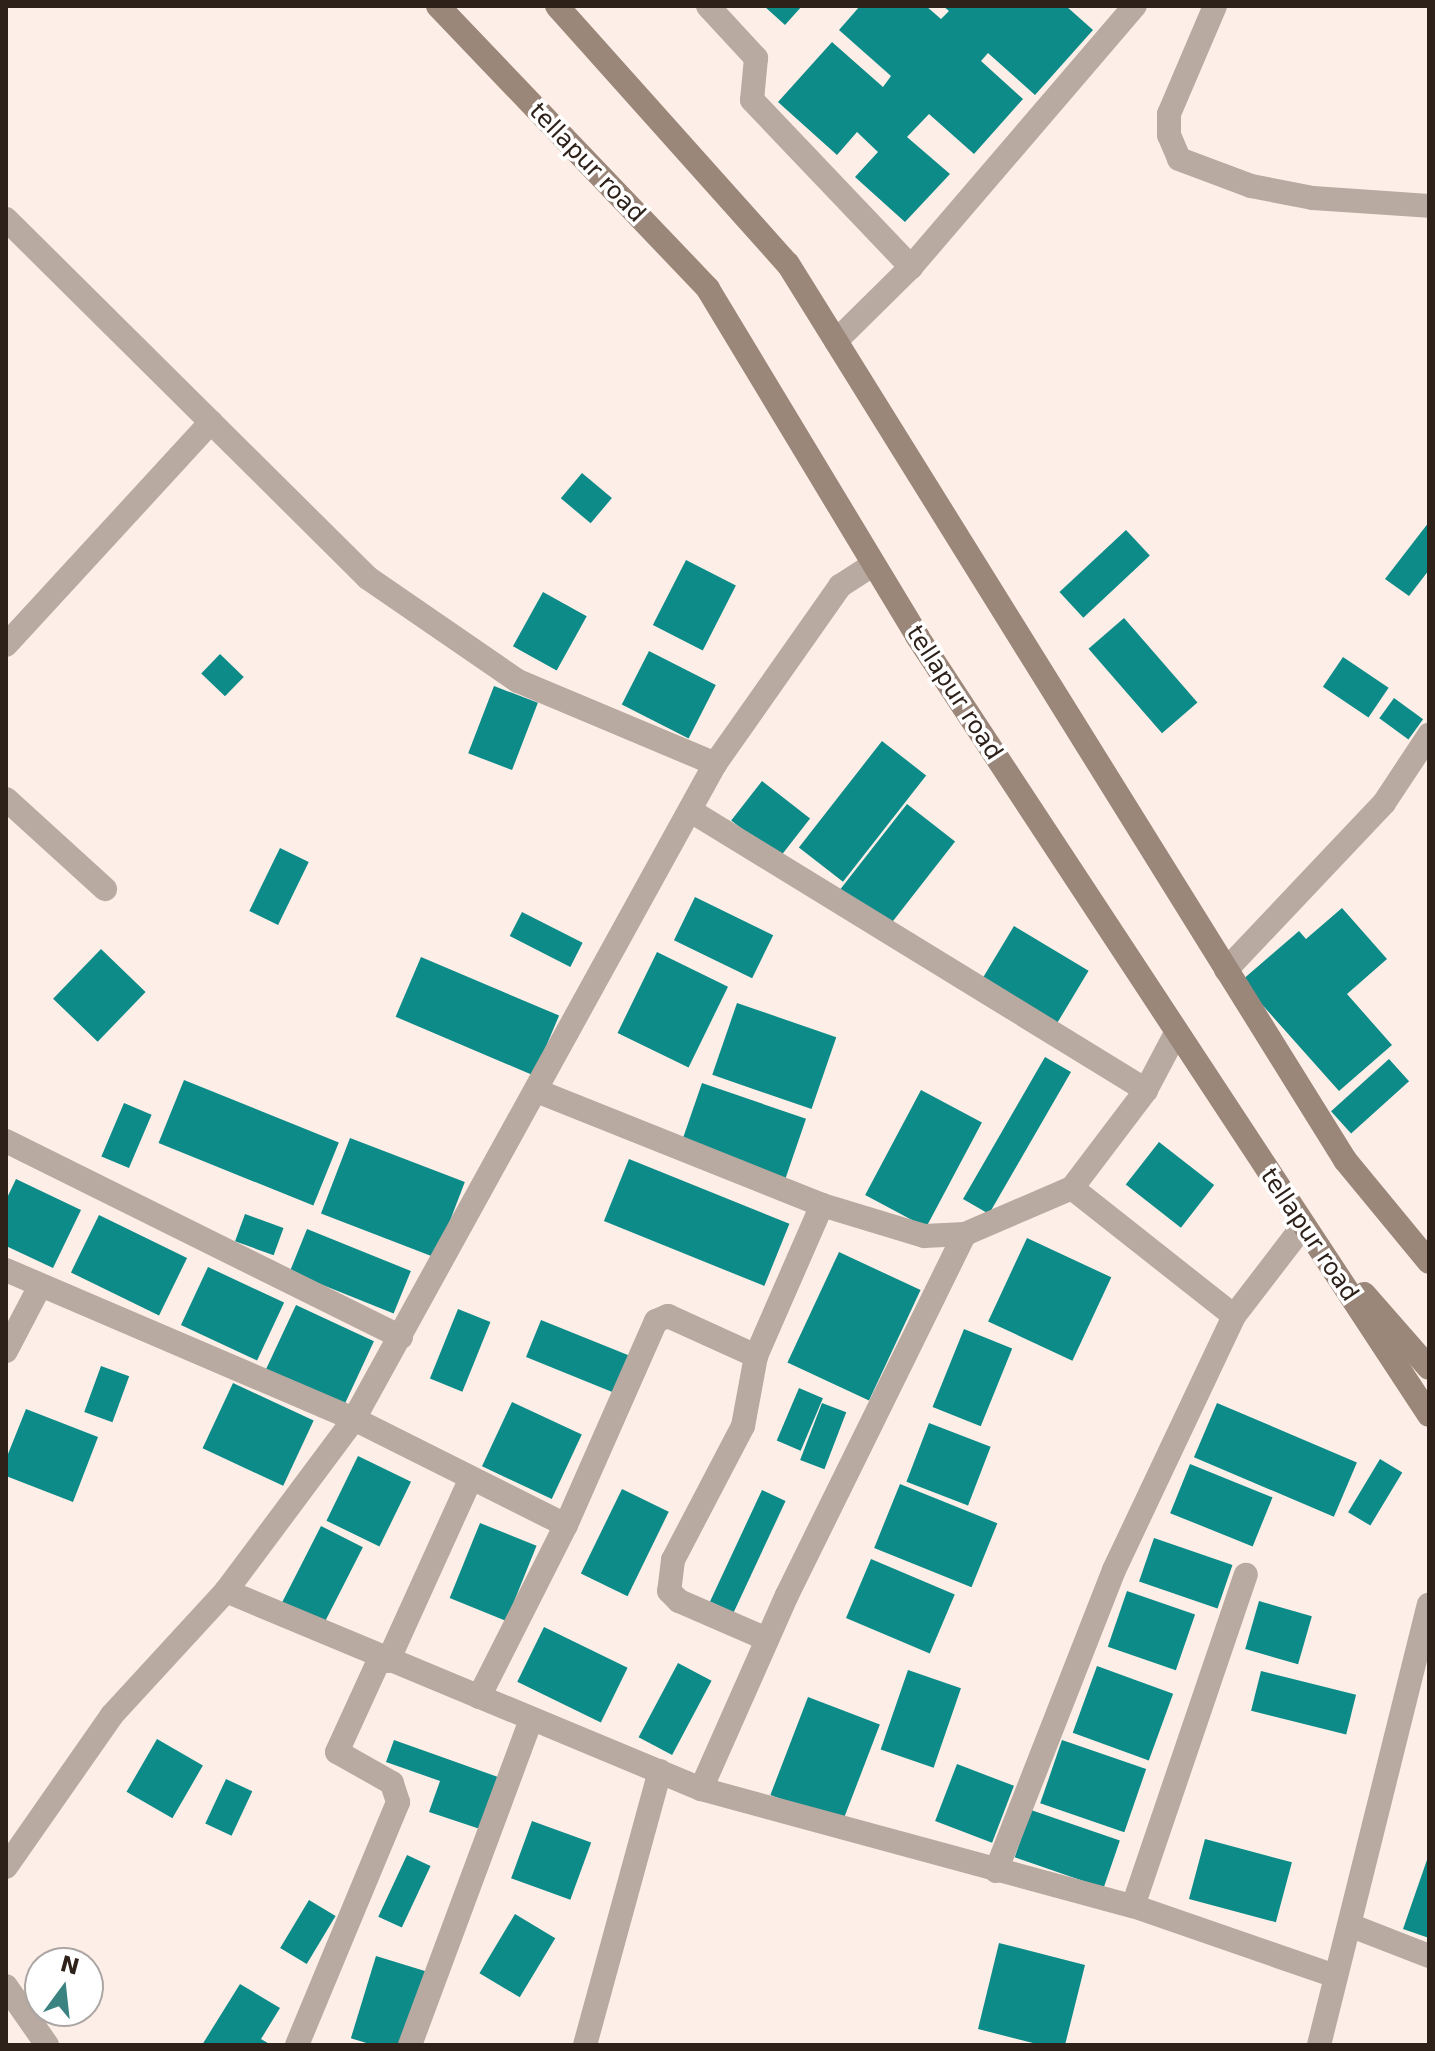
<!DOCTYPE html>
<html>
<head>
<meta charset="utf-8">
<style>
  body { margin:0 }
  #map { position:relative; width:1435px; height:2051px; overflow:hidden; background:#fdefe7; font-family:"DejaVu Sans",sans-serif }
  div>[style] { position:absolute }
  .building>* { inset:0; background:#0d8b89; transform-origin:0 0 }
  .street>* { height:24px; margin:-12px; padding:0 12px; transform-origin:12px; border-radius:12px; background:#b8a9a1 }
  .secondary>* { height:24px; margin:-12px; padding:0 12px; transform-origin:12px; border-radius:12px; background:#9b867a }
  span { translate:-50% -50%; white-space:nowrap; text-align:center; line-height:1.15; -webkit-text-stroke:7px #fff; paint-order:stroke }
  .street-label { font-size:24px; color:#2d211a }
  .frame { position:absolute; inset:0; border:8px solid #2d211a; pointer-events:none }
  .north { position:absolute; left:24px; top:1947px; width:80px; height:80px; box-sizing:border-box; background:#fff; border:2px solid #aba6a3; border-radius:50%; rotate:15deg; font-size:22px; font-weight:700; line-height:32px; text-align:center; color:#2d211a }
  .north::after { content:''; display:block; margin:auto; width:28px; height:36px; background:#3b8381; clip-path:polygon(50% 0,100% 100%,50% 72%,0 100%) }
</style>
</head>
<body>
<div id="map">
  <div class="building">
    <div style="clip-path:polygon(764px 6px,802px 6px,785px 25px)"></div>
    <div style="clip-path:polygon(860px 6px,926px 6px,941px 19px,949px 11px,943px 6px,1066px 6px,1093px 30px,1035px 95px,988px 53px,981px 61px,1023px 99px,974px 154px,929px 114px,907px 137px,950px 174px,905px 222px,855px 177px,878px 152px,857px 132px,837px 155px,778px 102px,832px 42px,883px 87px,891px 76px,839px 30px)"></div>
    <div style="left:582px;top:473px;width:39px;height:33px;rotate:40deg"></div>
    <div style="clip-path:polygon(1429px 522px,1429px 570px,1409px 596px,1385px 579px)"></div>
    <div style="left:1126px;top:530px;width:35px;height:91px;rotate:47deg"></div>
    <div style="left:686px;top:560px;width:56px;height:73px;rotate:27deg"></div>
    <div style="left:543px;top:592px;width:50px;height:62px;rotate:29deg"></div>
    <div style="left:1124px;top:618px;width:112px;height:47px;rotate:49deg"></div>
    <div style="left:649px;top:651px;width:75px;height:60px;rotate:27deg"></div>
    <div style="left:220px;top:654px;width:33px;height:27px;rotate:44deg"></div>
    <div style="left:1343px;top:657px;width:55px;height:36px;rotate:34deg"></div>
    <div style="left:494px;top:686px;width:47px;height:72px;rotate:21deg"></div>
    <div style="left:1394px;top:698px;width:36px;height:25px;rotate:36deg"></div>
    <div style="left:882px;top:741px;width:56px;height:135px;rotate:38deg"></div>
    <div style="left:762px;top:781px;width:61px;height:50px;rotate:38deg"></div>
    <div style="left:907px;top:804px;width:61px;height:108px;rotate:38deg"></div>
    <div style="left:280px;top:848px;width:32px;height:70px;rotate:26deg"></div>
    <div style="left:695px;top:897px;width:87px;height:48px;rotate:26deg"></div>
    <div style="clip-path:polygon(1342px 908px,1387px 959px,1347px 994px,1392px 1045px,1339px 1091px,1241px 981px,1299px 931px,1306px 939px)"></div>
    <div style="left:522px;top:912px;width:68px;height:27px;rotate:27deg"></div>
    <div style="left:1014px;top:926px;width:87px;height:63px;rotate:31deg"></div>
    <div style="left:101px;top:949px;width:62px;height:69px;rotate:44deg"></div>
    <div style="left:657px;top:952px;width:79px;height:90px;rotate:26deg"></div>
    <div style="left:421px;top:957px;width:150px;height:65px;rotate:23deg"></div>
    <div style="left:737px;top:1003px;width:105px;height:76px;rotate:19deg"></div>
    <div style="left:1045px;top:1057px;width:30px;height:164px;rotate:30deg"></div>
    <div style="left:1389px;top:1059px;width:30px;height:78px;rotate:48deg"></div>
    <div style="left:184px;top:1080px;width:167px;height:68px;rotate:22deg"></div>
    <div style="left:702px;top:1083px;width:110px;height:67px;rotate:19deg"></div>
    <div style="left:921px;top:1090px;width:69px;height:119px;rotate:28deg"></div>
    <div style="left:124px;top:1103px;width:30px;height:58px;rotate:23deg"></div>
    <div style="left:350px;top:1138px;width:123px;height:81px;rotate:21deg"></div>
    <div style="left:1159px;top:1142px;width:70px;height:54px;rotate:38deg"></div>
    <div style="left:629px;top:1159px;width:173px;height:67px;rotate:22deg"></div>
    <div style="clip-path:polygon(16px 1179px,81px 1210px,53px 1268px,6px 1246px,6px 1200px)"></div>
    <div style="left:245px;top:1214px;width:41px;height:29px;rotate:20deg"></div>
    <div style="left:99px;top:1215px;width:98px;height:64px;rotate:26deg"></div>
    <div style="left:307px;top:1229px;width:112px;height:46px;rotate:22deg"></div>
    <div style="left:1027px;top:1238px;width:93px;height:92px;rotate:25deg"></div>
    <div style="left:839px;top:1252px;width:90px;height:122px;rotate:25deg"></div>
    <div style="left:208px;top:1267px;width:84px;height:64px;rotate:25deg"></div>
    <div style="left:296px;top:1305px;width:86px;height:74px;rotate:25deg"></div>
    <div style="left:458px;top:1309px;width:35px;height:75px;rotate:22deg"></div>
    <div style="left:541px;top:1320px;width:95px;height:40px;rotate:22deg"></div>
    <div style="left:964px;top:1329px;width:52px;height:84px;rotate:22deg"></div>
    <div style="left:101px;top:1366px;width:30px;height:49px;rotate:20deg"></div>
    <div style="left:233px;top:1383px;width:89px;height:72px;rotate:25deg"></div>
    <div style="left:799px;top:1388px;width:26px;height:57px;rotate:23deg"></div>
    <div style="left:512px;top:1402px;width:77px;height:71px;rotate:25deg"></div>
    <div style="left:822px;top:1403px;width:26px;height:61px;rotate:21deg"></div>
    <div style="left:1217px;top:1403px;width:152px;height:59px;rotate:23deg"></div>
    <div style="clip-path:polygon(26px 1409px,98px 1437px,73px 1502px,6px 1476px,6px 1459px)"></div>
    <div style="left:929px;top:1423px;width:66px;height:63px;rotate:21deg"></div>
    <div style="left:358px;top:1456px;width:59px;height:72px;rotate:26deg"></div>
    <div style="left:1380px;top:1459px;width:26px;height:62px;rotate:31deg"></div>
    <div style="left:1190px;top:1464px;width:89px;height:53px;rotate:22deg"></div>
    <div style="left:900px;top:1484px;width:105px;height:69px;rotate:22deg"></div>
    <div style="left:622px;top:1489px;width:52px;height:94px;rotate:26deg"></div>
    <div style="left:762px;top:1490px;width:26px;height:123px;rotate:25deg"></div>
    <div style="left:480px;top:1523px;width:61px;height:81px;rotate:22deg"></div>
    <div style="left:321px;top:1526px;width:47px;height:87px;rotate:27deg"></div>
    <div style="left:1154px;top:1538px;width:83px;height:46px;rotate:19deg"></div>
    <div style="left:871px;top:1559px;width:91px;height:64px;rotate:23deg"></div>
    <div style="left:1127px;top:1591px;width:72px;height:59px;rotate:19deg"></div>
    <div style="left:1259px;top:1601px;width:55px;height:50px;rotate:16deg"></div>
    <div style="left:544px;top:1627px;width:93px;height:61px;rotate:26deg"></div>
    <div style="left:678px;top:1663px;width:38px;height:84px;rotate:28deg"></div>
    <div style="left:1097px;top:1666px;width:81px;height:71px;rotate:20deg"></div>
    <div style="left:908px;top:1670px;width:56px;height:84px;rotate:19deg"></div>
    <div style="left:1261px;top:1671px;width:98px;height:41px;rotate:14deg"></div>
    <div style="left:808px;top:1697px;width:77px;height:105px;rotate:21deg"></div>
    <div style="left:157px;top:1739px;width:53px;height:61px;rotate:30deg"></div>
    <div style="clip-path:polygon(394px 1740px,498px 1777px,480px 1829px,429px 1812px,440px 1781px,386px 1762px)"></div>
    <div style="left:1062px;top:1740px;width:89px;height:67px;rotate:19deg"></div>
    <div style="left:957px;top:1764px;width:61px;height:61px;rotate:21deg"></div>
    <div style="left:226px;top:1779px;width:29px;height:49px;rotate:25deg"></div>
    <div style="left:1031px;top:1810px;width:94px;height:50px;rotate:19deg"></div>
    <div style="left:532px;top:1821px;width:63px;height:61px;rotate:20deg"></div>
    <div style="left:1205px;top:1839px;width:90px;height:62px;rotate:15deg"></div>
    <div style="clip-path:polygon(1429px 1854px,1429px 1938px,1403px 1929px)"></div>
    <div style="left:407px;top:1855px;width:26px;height:68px;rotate:25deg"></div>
    <div style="left:309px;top:1900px;width:31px;height:56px;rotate:31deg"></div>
    <div style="left:515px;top:1914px;width:47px;height:69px;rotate:31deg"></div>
    <div style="clip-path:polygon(999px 1943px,1085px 1965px,1065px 2045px,1041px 2045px,978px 2029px)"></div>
    <div style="left:376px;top:1956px;width:52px;height:86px;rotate:17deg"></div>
    <div style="clip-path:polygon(240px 1984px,280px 2008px,261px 2039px,271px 2045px,202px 2045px)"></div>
  </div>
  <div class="street">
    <div style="left:708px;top:6px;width:71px;rotate:47.3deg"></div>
    <div style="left:756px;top:58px;width:42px;rotate:95.4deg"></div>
    <div style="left:752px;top:100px;width:231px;rotate:46.4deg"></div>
    <div style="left:1215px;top:6px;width:117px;rotate:113.1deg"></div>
    <div style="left:1169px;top:114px;width:21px;rotate:90deg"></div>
    <div style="left:1169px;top:135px;width:26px;rotate:67deg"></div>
    <div style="left:1179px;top:159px;width:77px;rotate:20.6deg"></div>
    <div style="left:1251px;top:186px;width:63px;rotate:11deg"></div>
    <div style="left:1313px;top:198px;width:116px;rotate:3.9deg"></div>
    <div style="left:6px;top:219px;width:510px;rotate:44.76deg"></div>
    <div style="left:368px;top:578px;width:182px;rotate:34.5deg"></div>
    <div style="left:518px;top:681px;width:214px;rotate:22.8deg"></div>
    <div style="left:836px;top:341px;width:105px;rotate:-44.6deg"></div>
    <div style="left:911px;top:267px;width:344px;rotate:-49.4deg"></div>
    <div style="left:6px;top:645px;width:303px;rotate:-47.4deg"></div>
    <div style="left:6px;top:799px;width:134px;rotate:42.3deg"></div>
    <div style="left:691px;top:811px;width:534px;rotate:31.52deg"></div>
    <div style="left:1226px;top:970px;width:230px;rotate:-46.6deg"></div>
    <div style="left:1384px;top:803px;width:82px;rotate:-56.5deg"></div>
    <div style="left:537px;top:1091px;width:307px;rotate:21.8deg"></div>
    <div style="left:822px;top:1205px;width:107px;rotate:16.9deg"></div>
    <div style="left:924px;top:1236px;width:41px;rotate:-2.8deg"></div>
    <div style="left:965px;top:1234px;width:116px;rotate:-23.3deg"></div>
    <div style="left:1072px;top:1188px;width:123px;rotate:-52.9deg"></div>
    <div style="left:1146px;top:1090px;width:64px;rotate:-62.2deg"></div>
    <div style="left:6px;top:1141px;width:441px;rotate:26.4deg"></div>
    <div style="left:1072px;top:1188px;width:206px;rotate:38.3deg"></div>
    <div style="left:6px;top:1270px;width:379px;rotate:23.2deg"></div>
    <div style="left:354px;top:1419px;width:237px;rotate:26.6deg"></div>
    <div style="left:6px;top:1351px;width:73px;rotate:-62.4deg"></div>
    <div style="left:756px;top:1356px;width:165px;rotate:-66.4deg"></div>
    <div style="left:226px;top:1591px;width:515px;rotate:22.63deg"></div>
    <div style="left:701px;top:1789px;width:448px;rotate:15.2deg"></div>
    <div style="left:1133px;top:1906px;width:214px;rotate:19.1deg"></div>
    <div style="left:388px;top:1661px;width:199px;rotate:-65.6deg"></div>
    <div style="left:479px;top:1697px;width:193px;rotate:-63.2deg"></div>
    <div style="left:566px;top:1525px;width:223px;rotate:-66.2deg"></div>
    <div style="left:656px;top:1321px;width:13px;rotate:-23deg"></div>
    <div style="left:668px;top:1316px;width:97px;rotate:24.4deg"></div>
    <div style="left:756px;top:1356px;width:71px;rotate:100.5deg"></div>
    <div style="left:743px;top:1426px;width:151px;rotate:117.6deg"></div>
    <div style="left:673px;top:1560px;width:31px;rotate:97deg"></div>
    <div style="left:669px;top:1591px;width:14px;rotate:45deg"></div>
    <div style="left:679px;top:1601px;width:96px;rotate:23.4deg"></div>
    <div style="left:701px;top:1789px;width:212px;rotate:-66.1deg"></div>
    <div style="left:787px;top:1595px;width:402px;rotate:-63.8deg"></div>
    <div style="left:6px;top:1867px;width:185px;rotate:-55.1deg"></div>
    <div style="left:112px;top:1715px;width:168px;rotate:-47.4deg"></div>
    <div style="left:226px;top:1591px;width:214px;rotate:-53.3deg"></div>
    <div style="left:354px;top:1419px;width:748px;rotate:-61.14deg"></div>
    <div style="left:715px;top:764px;width:218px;rotate:-54.9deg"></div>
    <div style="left:840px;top:586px;width:40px;rotate:-32.9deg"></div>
    <div style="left:996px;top:1871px;width:323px;rotate:-68.6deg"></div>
    <div style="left:1114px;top:1570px;width:281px;rotate:-64.7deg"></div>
    <div style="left:1234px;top:1316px;width:113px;rotate:-52.5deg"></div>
    <div style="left:1133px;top:1906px;width:350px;rotate:-71.2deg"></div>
    <div style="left:1352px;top:1926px;width:83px;rotate:21.3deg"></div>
    <div style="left:6px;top:1986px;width:72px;rotate:55.2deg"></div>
    <div style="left:297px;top:2045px;width:263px;rotate:-67.4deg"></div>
    <div style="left:398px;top:1802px;width:20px;rotate:-108deg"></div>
    <div style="left:392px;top:1783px;width:63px;rotate:-150.6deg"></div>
    <div style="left:337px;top:1752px;width:103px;rotate:-65.4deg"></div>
    <div style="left:410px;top:2045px;width:348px;rotate:-69.6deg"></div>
    <div style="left:585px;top:2045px;width:284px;rotate:-74.7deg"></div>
    <div style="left:1319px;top:2045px;width:454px;rotate:-76deg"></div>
  </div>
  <div class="secondary">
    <div style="left:438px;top:6px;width:391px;rotate:46.3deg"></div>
    <div style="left:708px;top:289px;width:405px;rotate:58.9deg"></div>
    <div style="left:917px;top:636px;width:932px;rotate:56.68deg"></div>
    <div style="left:557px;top:6px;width:346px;rotate:48.2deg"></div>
    <div style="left:788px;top:264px;width:1055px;rotate:58.13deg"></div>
    <div style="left:1345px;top:1160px;width:132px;rotate:50.5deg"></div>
    <div style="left:1364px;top:1294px;width:98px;rotate:48.7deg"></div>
  </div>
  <div class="street-label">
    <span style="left:587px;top:163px;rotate:46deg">tellapur road</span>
    <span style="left:954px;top:693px;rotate:57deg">tellapur road</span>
    <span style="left:1309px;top:1235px;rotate:56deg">tellapur road</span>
  </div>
  <div class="frame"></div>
  <div class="north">N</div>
</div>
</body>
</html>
